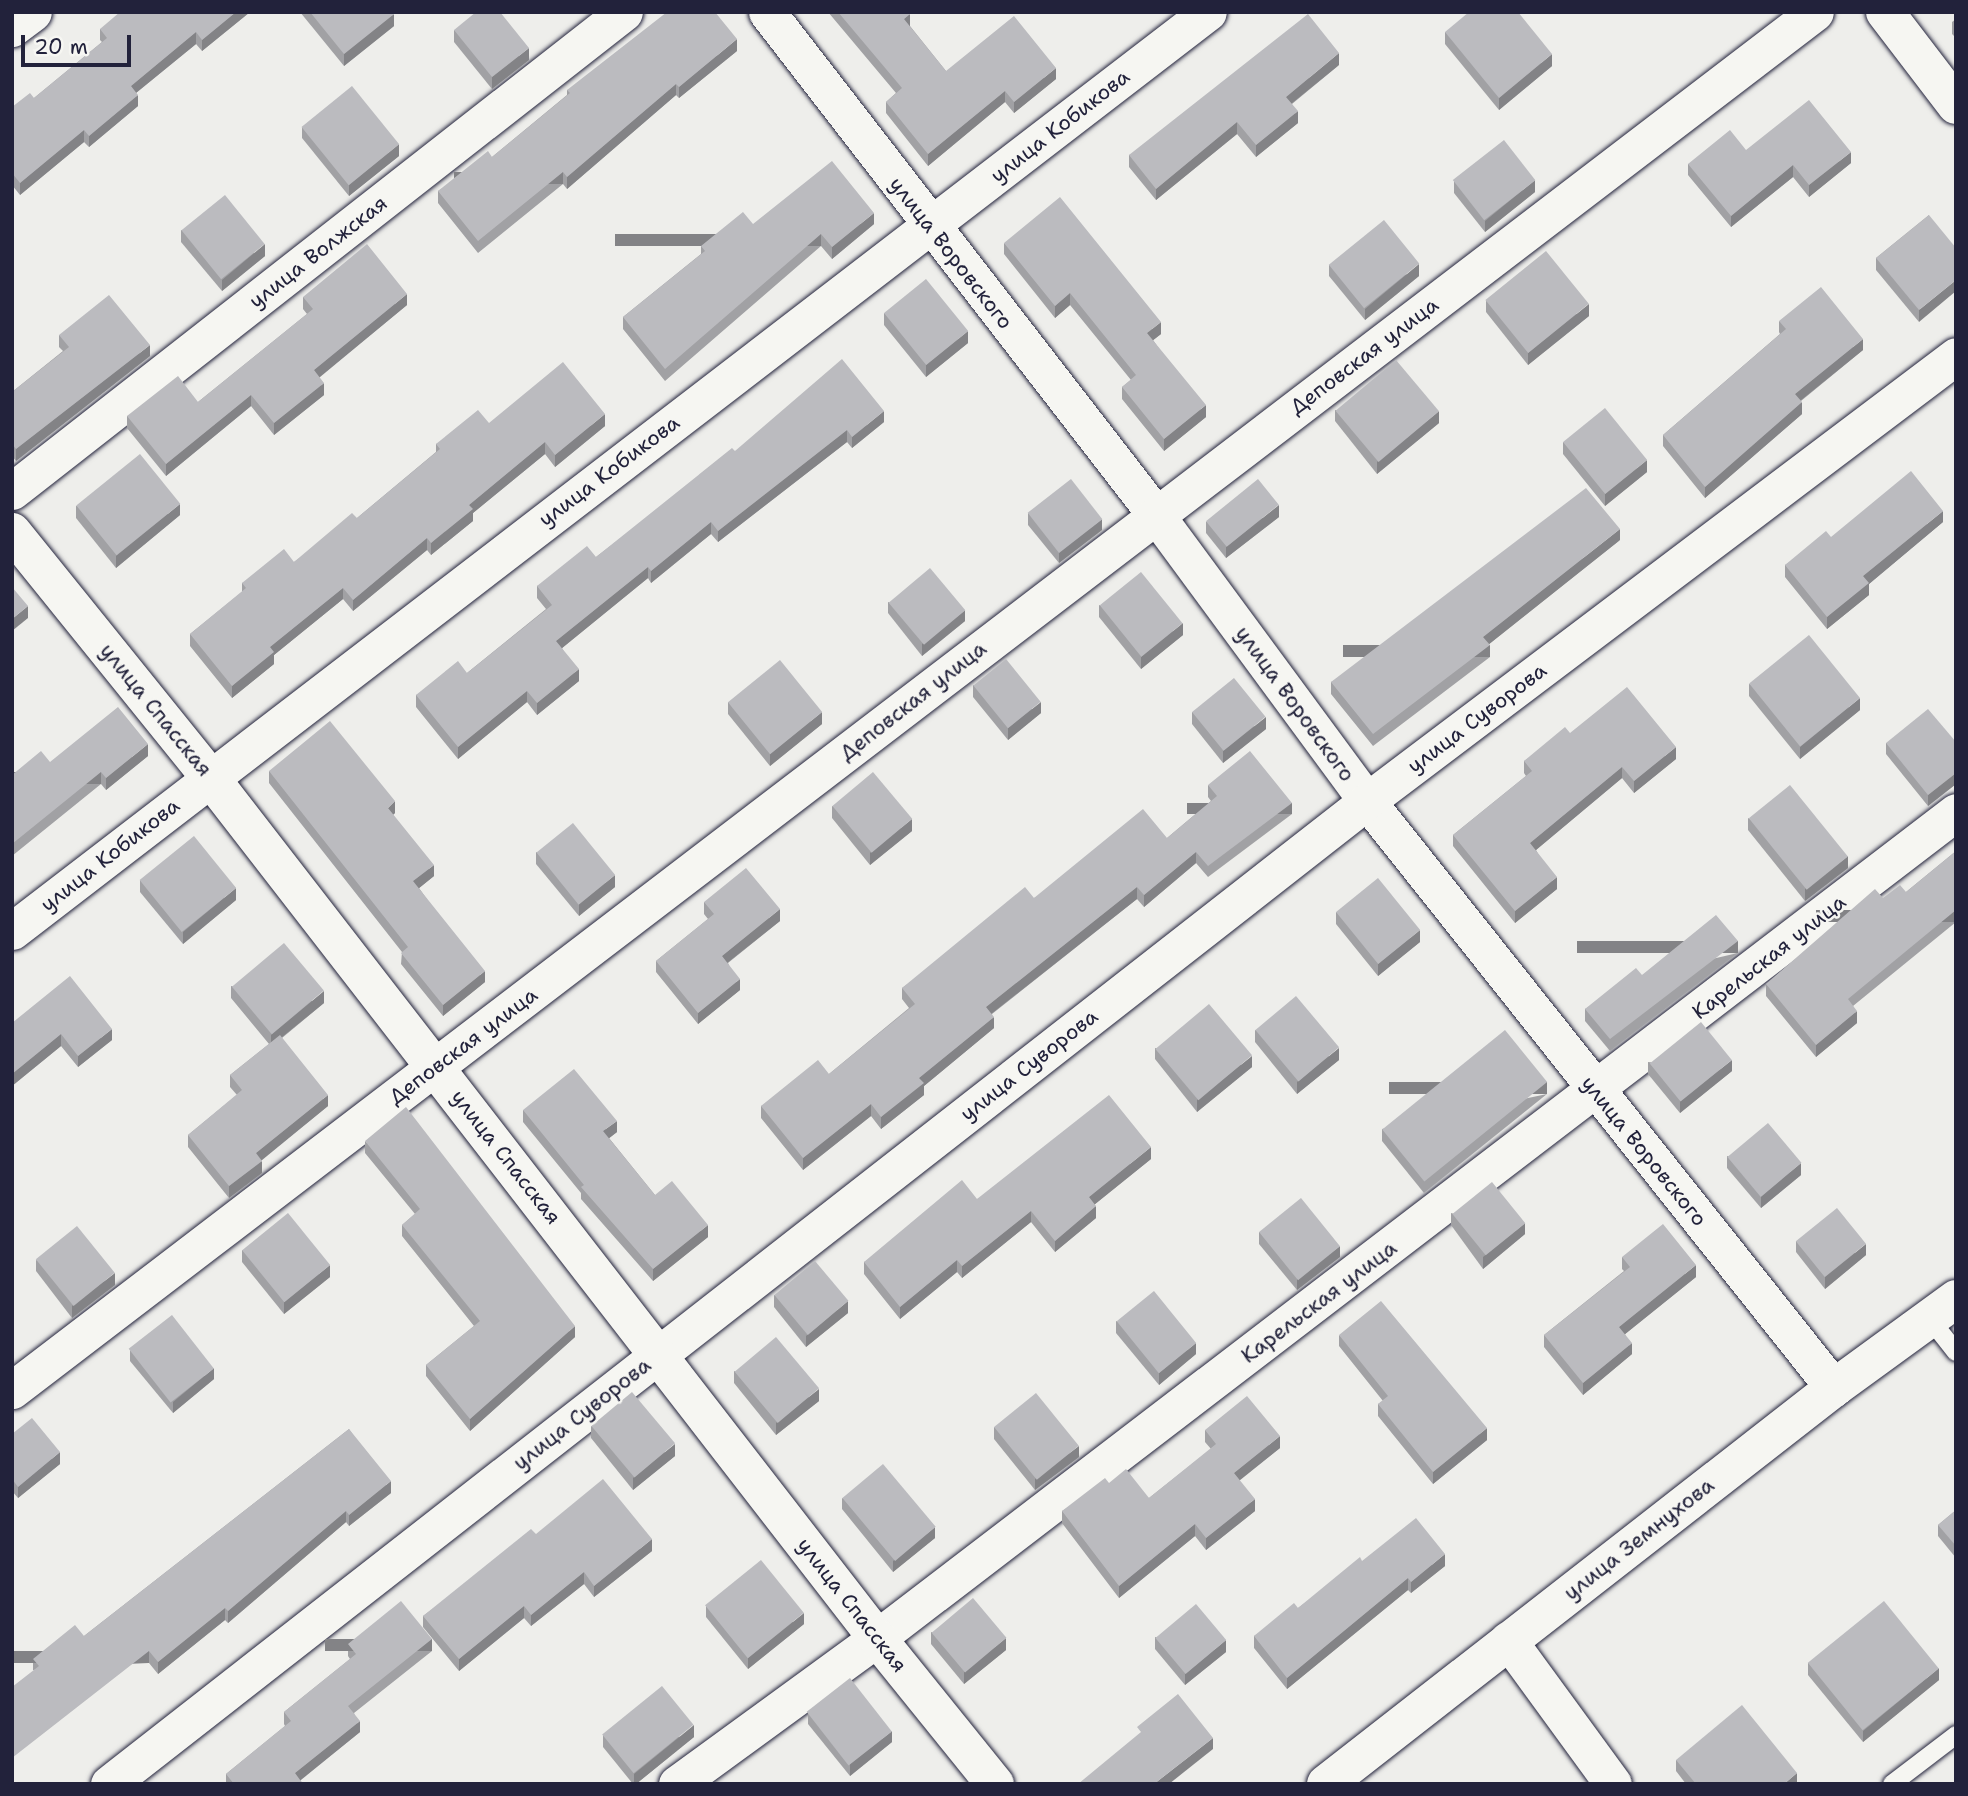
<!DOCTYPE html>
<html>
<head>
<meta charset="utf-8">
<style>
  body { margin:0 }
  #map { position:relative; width:1968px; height:1796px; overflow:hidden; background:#eeeeeb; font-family:"Shantell Sans",sans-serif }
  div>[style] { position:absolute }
  .roads { filter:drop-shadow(0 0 2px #22223b) drop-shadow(0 0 2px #22223b) }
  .service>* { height:18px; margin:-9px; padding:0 9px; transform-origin:9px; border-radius:9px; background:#f6f6f2 }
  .minor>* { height:37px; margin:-18.5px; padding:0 18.5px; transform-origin:18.5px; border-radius:18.5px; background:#f6f6f2 }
  .tertiary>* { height:38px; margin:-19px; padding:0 19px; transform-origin:19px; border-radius:19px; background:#f6f6f2 }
  .wall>* { inset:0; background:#a1a1a4 }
  .shaded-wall>* { inset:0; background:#838386; transform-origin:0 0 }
  .building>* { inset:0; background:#bbbbbf; transform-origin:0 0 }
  span { translate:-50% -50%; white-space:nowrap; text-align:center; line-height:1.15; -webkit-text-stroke:5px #f6f6f2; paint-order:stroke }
  .street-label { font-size:21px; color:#22223b }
  .frame { position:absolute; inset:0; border:14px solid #22223b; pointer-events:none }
  .scale { position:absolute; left:21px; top:35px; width:110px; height:32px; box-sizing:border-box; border:4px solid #22223b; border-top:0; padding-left:9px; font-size:21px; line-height:24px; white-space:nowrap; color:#22223b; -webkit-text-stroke:5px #f6f6f2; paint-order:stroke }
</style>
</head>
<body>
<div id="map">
  <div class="roads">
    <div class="service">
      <div style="left:1930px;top:1319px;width:42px;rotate:51.8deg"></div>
      <div style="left:1892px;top:1784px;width:81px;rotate:-37.4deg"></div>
    </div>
    <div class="minor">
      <div style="left:767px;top:12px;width:636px;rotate:52.28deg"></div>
      <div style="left:1156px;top:515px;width:355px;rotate:53.6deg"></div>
      <div style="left:1367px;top:801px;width:750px;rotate:51.5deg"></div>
      <div style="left:12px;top:28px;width:26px;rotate:-37deg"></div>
      <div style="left:12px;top:491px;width:777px;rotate:-38.05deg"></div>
      <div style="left:12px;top:931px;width:1508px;rotate:-37.54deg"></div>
      <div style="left:12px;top:1390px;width:2269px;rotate:-37.39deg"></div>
      <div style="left:1508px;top:1640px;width:178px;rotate:53.9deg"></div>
      <div style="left:109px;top:1784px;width:1597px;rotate:-38deg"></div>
      <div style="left:1367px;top:801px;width:738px;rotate:-37.07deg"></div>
      <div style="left:677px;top:1784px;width:248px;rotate:-36.1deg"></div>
      <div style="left:877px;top:1638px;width:1359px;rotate:-37.43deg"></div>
    </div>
    <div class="tertiary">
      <div style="left:1885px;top:12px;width:117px;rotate:52.6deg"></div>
      <div style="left:12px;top:532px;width:314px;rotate:51.1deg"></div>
      <div style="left:209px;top:776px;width:1091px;rotate:52.23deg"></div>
      <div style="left:877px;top:1638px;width:188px;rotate:51.1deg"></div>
      <div style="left:1326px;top:1784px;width:644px;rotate:-37.94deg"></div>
      <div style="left:1834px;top:1388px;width:151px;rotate:-36.1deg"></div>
    </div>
  </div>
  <div class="wall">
    <div style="clip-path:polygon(250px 12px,202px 51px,196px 44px,136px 93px,138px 106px,89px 147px,84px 142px,20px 195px,12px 185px,12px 107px,34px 98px,102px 42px,100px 40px,100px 29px)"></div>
    <div style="clip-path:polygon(300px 12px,392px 12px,394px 26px,344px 66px)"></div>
    <div style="clip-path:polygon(828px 12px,909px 12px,910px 26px,946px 71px,1056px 79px,1014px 113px,1005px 102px,928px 166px,886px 113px,886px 102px,896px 93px)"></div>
    <div style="clip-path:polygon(1956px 19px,1956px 38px,1952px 34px,1952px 22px)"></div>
    <div style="clip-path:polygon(454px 30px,529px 60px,492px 89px,454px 42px)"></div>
    <div style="clip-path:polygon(1445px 32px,1552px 66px,1499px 110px,1445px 44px)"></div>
    <div style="clip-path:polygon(737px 51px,679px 98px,676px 95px,567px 189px,563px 184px,478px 253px,438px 203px,438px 191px,492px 157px,567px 95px,567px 90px)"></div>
    <div style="clip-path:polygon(1339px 65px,1292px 104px,1298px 123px,1256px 157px,1237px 134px,1156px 200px,1129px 167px,1129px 155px)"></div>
    <div style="clip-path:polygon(302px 127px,399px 156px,349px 196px,302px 138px)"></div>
    <div style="clip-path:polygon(1746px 150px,1851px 163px,1809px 197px,1793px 177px,1731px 227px,1688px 175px,1688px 164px)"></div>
    <div style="clip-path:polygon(1454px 181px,1535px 192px,1485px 232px,1454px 193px)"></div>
    <div style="clip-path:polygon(1929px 215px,1919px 322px,1876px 270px,1876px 258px)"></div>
    <div style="clip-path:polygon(753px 224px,874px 224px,832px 259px,821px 246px,665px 381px,623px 329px,623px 317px,701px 254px,701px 246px)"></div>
    <div style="clip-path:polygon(181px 230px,265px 256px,222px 291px,181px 242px)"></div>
    <div style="clip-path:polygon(1004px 243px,1161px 334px,1153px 340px,1206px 417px,1164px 451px,1122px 399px,1122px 387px,1131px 380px,1070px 305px,1055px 318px,1004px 254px)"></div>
    <div style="clip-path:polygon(1329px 265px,1419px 276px,1365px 320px,1329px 276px)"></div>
    <div style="clip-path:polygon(303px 297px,407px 305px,319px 377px,324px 395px,274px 435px,251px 406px,166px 476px,127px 428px,127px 416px,198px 402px,307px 314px,303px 309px)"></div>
    <div style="clip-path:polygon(1486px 301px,1589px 316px,1528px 365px,1486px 312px)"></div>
    <div style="clip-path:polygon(884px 313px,968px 343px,926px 377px,884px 325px)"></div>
    <div style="clip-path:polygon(1779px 321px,1863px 350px,1801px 401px,1802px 414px,1705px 498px,1663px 446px,1663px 435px,1780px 334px,1779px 332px)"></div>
    <div style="clip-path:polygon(59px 335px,150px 356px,16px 461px,12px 456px,12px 392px,63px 351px,59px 347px)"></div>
    <div style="clip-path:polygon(1335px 410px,1439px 423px,1377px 474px,1335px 421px)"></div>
    <div style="clip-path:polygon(884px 422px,852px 448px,847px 442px,718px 542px,711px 534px,651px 583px,648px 578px,562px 648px,579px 681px,537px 715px,527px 702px,458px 759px,416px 707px,416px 695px,467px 673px,546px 609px,537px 598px,537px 586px,596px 557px,735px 451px)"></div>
    <div style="clip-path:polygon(489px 423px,605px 426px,555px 467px,545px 454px,473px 513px,473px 521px,431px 555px,427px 550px,353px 611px,343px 599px,274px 655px,274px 664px,232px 698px,190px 646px,190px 634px,242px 592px,242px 583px,294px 562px,357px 518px,436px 452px,436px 444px)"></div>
    <div style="clip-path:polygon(1563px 442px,1647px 472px,1605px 506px,1563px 454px)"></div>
    <div style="clip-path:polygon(76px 506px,180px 515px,116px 568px,76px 518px)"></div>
    <div style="clip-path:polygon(1028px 513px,1102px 530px,1059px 563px,1028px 525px)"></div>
    <div style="clip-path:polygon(1279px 517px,1226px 558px,1206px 533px,1206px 522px)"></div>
    <div style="clip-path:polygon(1943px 522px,1869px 584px,1869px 595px,1827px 629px,1785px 577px,1785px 565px,1831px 537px)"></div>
    <div style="clip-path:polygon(1620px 540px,1489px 644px,1490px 657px,1373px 746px,1331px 694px,1331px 682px)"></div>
    <div style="clip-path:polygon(888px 602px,965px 621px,922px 656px,888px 613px)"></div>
    <div style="clip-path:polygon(1099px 605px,1183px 635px,1141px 669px,1099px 617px)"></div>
    <div style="clip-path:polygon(1749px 684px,1860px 710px,1800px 759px,1749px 696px)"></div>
    <div style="clip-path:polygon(973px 685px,1041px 713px,1008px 740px,973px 697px)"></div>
    <div style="clip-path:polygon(728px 702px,822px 724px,770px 766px,728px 714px)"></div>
    <div style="clip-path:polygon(1192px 712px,1266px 729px,1223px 763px,1192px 724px)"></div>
    <div style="clip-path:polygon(1570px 733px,1676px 759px,1634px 793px,1622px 778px,1536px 850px,1557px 889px,1515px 923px,1453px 846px,1453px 835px,1526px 776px,1524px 773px,1524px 761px)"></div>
    <div style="clip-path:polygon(1956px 742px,1956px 784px,1928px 806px,1886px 754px,1886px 743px)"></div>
    <div style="clip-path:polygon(148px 756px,106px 790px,101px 784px,12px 856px,12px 775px,50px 762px)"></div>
    <div style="clip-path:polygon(269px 771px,395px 813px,393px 815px,434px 876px,419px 888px,485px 982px,443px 1016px,401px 964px,402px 952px,269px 783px)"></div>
    <div style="clip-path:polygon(1208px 785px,1292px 814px,1208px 877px,1196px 863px,1144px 907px,1137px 899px,992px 1014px,994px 1028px,924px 1086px,924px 1095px,881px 1129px,871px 1116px,803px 1170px,761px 1118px,761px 1106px,829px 1074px,909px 1008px,902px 999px,902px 988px,1034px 898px,1167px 838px,1211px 801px,1208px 797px)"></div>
    <div style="clip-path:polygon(832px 806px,912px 831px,870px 865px,832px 818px)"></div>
    <div style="clip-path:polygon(1748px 818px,1848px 868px,1805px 901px,1748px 830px)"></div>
    <div style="clip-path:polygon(1956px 851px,1956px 922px,1853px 1006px,1857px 1023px,1816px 1057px,1766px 996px,1766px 984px,1883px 898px,1906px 892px)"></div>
    <div style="clip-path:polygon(536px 852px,615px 887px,579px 916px,536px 864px)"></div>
    <div style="clip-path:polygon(140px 880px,236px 900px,183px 944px,140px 892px)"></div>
    <div style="clip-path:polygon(704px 902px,780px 921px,728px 963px,740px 990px,698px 1024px,656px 972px,656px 961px,708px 919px,704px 914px)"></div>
    <div style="clip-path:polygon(1336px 912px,1420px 942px,1378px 976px,1336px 924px)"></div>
    <div style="clip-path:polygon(1738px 953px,1610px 1051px,1585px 1021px,1585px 1009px,1642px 975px)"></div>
    <div style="clip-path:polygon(231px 986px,324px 1003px,282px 1038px,328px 1106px,261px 1160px,262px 1173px,229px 1198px,188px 1147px,188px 1135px,237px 1095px,230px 1087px,230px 1075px,269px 1044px,231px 998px)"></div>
    <div style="clip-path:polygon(12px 1023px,112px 1040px,78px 1067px,61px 1046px,12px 1086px)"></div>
    <div style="clip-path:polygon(1255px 1030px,1339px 1060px,1297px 1094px,1255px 1042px)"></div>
    <div style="clip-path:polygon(1155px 1048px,1252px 1067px,1197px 1112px,1155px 1059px)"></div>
    <div style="clip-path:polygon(1648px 1062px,1732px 1071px,1680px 1113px,1648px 1074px)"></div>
    <div style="clip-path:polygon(1547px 1094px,1424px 1193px,1382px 1141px,1382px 1129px)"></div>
    <div style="clip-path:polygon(523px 1110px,617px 1132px,609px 1138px,655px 1195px,708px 1237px,653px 1281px,581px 1199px,581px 1193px,523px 1122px)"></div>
    <div style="clip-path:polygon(365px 1141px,575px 1337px,470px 1431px,426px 1376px,426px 1365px,474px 1326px,402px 1236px,402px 1225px,415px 1214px,365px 1153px)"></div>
    <div style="clip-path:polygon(1727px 1156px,1801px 1175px,1761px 1208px,1727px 1168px)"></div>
    <div style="clip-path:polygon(1151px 1159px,1095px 1204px,1096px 1218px,1055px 1252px,1031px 1222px,962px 1278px,957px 1272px,900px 1319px,864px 1274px,864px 1262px,977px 1199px)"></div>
    <div style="clip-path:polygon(1451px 1213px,1525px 1234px,1483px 1269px,1451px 1225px)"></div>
    <div style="clip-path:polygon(1259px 1232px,1340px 1257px,1297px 1290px,1259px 1244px)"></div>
    <div style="clip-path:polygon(1796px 1241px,1866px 1255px,1825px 1289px,1796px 1252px)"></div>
    <div style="clip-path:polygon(242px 1250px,330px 1277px,284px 1314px,242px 1262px)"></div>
    <div style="clip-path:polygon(1622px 1257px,1696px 1277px,1625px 1334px,1632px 1354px,1583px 1395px,1544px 1347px,1544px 1335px,1624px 1271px,1622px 1269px)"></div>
    <div style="clip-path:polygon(36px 1260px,115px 1285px,72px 1318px,36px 1271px)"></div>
    <div style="clip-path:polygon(774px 1295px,848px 1313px,806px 1347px,774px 1307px)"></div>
    <div style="clip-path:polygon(1116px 1321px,1196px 1354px,1159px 1385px,1116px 1333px)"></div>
    <div style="clip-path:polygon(1339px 1335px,1487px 1440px,1433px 1484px,1378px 1416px,1378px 1404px,1383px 1401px,1339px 1346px)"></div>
    <div style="clip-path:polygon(130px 1350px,214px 1379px,173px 1413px,130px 1361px)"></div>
    <div style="clip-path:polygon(734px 1371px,819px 1401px,776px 1435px,734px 1383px)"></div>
    <div style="clip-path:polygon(591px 1426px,675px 1456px,633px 1490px,591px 1438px)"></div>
    <div style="clip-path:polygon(994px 1427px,1079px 1457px,1035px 1490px,994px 1439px)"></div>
    <div style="clip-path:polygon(349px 1429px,391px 1493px,349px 1526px,346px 1522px,228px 1623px,225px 1620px,158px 1674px,149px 1663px,33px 1670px,33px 1659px,84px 1636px)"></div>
    <div style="clip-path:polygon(1205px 1430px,1280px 1448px,1239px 1480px,1255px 1511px,1206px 1550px,1195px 1536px,1119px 1598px,1062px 1523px,1062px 1511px,1109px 1483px,1149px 1498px,1211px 1449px,1205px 1442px)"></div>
    <div style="clip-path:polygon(12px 1434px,60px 1464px,18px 1498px,12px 1491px)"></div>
    <div style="clip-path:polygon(842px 1498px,935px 1538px,893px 1572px,842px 1509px)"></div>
    <div style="clip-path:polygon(1956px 1510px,1956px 1558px,1938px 1536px,1938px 1525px)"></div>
    <div style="clip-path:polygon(536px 1534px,652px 1551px,594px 1597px,584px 1584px,531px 1626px,524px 1618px,459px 1671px,423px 1627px,423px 1616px)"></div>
    <div style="clip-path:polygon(1362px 1561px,1445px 1566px,1411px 1593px,1408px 1590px,1287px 1689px,1254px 1648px,1254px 1636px,1298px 1608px)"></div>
    <div style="clip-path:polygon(706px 1606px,804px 1624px,748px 1669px,706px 1617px)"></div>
    <div style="clip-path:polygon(931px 1632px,1006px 1650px,964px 1684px,931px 1644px)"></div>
    <div style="clip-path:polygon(1155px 1637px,1226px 1652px,1185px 1685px,1155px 1649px)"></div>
    <div style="clip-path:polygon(348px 1644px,432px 1651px,354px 1713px,360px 1732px,300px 1780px,303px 1784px,226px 1784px,226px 1774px,285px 1726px,284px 1724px,284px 1712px,350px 1659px,348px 1656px)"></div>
    <div style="clip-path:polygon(1808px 1663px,1939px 1680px,1863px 1742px,1808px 1675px)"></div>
    <div style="clip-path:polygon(808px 1713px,892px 1742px,850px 1776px,808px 1724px)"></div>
    <div style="clip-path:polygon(603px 1735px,694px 1737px,636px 1784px,633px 1784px,603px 1747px)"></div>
    <div style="clip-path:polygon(1676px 1760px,1797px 1784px,1686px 1784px,1676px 1771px)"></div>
  </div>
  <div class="shaded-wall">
    <div style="clip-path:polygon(236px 12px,250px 12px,202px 51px,202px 40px)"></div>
    <div style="clip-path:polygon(394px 14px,394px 26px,344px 66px,344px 54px)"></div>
    <div style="clip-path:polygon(910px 14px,910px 26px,904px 31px,904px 19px)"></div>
    <div style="clip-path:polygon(196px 32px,196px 44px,131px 97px,131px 86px)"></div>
    <div style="clip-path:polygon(737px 39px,737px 51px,679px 98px,679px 87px)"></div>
    <div style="clip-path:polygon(529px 48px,529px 60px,492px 89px,492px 77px)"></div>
    <div style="clip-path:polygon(1339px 53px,1339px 65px,1286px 108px,1286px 97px)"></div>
    <div style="clip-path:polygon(1552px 54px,1552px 66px,1499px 110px,1499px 98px)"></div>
    <div style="clip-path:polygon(1056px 68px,1056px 79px,1014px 113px,1014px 102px)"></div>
    <div style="clip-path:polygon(676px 84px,676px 95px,567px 189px,567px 177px)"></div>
    <div style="clip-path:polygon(1005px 91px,1005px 102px,928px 166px,928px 154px)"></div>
    <div style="clip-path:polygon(138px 95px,138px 106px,89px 147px,89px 136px)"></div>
    <div style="clip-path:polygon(1298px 111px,1298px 123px,1256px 157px,1256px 145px)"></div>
    <div style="clip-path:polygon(1237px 122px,1237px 134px,1156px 200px,1156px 189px)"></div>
    <div style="clip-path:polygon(84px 130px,84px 142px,20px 195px,20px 183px)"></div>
    <div style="clip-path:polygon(399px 144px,399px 156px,349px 196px,349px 185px)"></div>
    <div style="clip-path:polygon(1851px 152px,1851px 163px,1809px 197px,1809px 185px)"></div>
    <div style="clip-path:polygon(1793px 165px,1793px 177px,1731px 227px,1731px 216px)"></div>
    <div style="left:563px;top:172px;width:12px;height:109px;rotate:90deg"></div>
    <div style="clip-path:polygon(1535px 180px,1535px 192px,1485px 232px,1485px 221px)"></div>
    <div style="clip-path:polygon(874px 213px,874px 224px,832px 259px,832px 247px)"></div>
    <div style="left:821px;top:234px;width:12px;height:206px;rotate:90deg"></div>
    <div style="clip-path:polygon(265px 244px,265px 256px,222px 291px,222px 280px)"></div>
    <div style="clip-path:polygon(1419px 264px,1419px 276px,1365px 320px,1365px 309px)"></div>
    <div style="clip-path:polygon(1956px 280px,1956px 291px,1919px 322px,1919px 310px)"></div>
    <div style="clip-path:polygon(1070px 293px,1070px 305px,1055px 318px,1055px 306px)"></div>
    <div style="clip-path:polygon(407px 294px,407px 305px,314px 382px,314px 370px)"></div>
    <div style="clip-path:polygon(1589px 304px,1589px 316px,1528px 365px,1528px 353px)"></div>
    <div style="clip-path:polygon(1161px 322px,1161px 334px,1147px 345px,1147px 333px)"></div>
    <div style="clip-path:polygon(968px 331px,968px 343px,926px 377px,926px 365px)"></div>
    <div style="clip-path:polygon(1863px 339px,1863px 350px,1795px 405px,1795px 394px)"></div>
    <div style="clip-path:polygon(150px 345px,150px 356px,16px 461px,16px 449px)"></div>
    <div style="clip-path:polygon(324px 383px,324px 395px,274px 435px,274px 423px)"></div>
    <div style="clip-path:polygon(251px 395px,251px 406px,166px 476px,166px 464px)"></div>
    <div style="clip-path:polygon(1802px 402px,1802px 414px,1705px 498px,1705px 487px)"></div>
    <div style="clip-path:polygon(1206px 405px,1206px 417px,1164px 451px,1164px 439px)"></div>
    <div style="clip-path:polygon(884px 411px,884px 422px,852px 448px,852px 437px)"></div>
    <div style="clip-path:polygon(1439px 411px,1439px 423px,1377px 474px,1377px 462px)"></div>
    <div style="clip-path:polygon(605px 414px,605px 426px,555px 467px,555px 455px)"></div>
    <div style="clip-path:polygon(847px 430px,847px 442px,718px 542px,718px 531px)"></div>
    <div style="clip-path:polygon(545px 442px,545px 454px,473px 513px,473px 521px,431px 555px,431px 543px,469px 505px)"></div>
    <div style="clip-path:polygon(1647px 460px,1647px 472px,1605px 506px,1605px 494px)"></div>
    <div style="clip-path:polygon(180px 504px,180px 515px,116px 568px,116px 556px)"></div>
    <div style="clip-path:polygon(1279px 505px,1279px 517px,1226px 558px,1226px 547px)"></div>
    <div style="clip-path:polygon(1943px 511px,1943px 522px,1869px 584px,1869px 595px,1827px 629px,1827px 617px,1863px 576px)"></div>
    <div style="clip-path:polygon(1102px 519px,1102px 530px,1059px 563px,1059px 551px)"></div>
    <div style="clip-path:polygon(711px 522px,711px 534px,651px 583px,651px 571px)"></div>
    <div style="clip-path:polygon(1620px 529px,1620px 540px,1483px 649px,1483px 637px)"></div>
    <div style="clip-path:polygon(427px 538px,427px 550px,353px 611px,353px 600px)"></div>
    <div style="clip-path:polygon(648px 567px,648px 578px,556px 653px,556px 641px)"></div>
    <div style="clip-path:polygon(343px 588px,343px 599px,274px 655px,274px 664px,232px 698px,232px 686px,270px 647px)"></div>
    <div style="clip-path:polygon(28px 606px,28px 618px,12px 631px,12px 619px)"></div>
    <div style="clip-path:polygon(965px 610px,965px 621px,922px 656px,922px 644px)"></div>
    <div style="clip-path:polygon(1183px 623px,1183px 635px,1141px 669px,1141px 657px)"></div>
    <div style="left:1490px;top:645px;width:12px;height:147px;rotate:90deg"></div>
    <div style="clip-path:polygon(579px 669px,579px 681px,537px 715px,537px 703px)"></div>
    <div style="clip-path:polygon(527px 691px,527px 702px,458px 759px,458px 747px)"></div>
    <div style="clip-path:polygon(1860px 698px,1860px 710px,1800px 759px,1800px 747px)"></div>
    <div style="clip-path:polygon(1041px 702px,1041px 713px,1008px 740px,1008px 728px)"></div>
    <div style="clip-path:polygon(822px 712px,822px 724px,770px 766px,770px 754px)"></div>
    <div style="clip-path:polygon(1266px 717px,1266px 729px,1223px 763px,1223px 751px)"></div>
    <div style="clip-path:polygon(148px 744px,148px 756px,106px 790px,106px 778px)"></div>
    <div style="clip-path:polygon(1676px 747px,1676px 759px,1634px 793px,1634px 781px)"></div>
    <div style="clip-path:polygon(1622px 767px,1622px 778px,1530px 855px,1530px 843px)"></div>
    <div style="left:101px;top:772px;width:12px;height:114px;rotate:90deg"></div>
    <div style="clip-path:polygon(1956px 773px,1956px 784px,1928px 806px,1928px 795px)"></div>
    <div style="clip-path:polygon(395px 801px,395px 813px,388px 819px,388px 808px)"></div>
    <div style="left:1292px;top:803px;width:11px;height:105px;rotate:90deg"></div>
    <div style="clip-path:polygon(912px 819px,912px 831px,870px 865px,870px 853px)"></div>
    <div style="clip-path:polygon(1196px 852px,1196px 863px,1144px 907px,1144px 895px)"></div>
    <div style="clip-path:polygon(1848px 856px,1848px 868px,1805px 901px,1805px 889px)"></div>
    <div style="clip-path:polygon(434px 865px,434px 876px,413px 893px,413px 881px)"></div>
    <div style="clip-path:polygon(615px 875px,615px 887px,579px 916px,579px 904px)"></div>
    <div style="clip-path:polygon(1557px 877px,1557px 889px,1515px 923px,1515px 911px)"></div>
    <div style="clip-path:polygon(1137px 887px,1137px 899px,986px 1018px,986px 1007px)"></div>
    <div style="clip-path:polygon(236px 888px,236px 900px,183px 944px,183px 932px)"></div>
    <div style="clip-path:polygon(780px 909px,780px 921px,722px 967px,722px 956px)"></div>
    <div style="left:1956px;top:910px;width:12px;height:140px;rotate:90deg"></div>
    <div style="clip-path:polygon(1420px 930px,1420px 942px,1378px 976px,1378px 964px)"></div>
    <div style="left:1738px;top:941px;width:12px;height:161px;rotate:90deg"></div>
    <div style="clip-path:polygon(485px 971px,485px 982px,443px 1016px,443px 1005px)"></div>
    <div style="clip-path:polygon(740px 979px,740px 990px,698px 1024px,698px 1013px)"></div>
    <div style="clip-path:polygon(324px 991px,324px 1003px,271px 1046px,271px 1035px)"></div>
    <div style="clip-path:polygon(1857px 1011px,1857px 1023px,1816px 1057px,1816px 1045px)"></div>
    <div style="clip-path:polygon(994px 1017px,994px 1028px,924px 1086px,924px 1095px,881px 1129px,881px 1117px,919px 1078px)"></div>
    <div style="clip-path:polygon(112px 1029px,112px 1040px,78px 1067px,78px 1056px)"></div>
    <div style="clip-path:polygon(61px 1034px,61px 1046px,12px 1086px,12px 1074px)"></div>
    <div style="clip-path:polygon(1339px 1048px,1339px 1060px,1297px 1094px,1297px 1082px)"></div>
    <div style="clip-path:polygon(1252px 1056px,1252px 1067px,1197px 1112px,1197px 1100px)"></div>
    <div style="clip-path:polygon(1732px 1060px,1732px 1071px,1680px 1113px,1680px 1101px)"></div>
    <div style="left:1547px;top:1082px;width:12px;height:158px;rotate:90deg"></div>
    <div style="clip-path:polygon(328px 1095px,328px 1106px,256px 1165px,256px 1153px)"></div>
    <div style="clip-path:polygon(871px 1104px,871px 1116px,803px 1170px,803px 1158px)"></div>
    <div style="clip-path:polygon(617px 1121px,617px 1132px,603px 1143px,603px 1131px)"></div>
    <div style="clip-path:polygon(1151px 1147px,1151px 1159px,1089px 1209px,1089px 1197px)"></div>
    <div style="clip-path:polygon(262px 1161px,262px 1173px,229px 1198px,229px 1186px)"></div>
    <div style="clip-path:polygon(1801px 1163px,1801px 1175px,1761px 1208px,1761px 1196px)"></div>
    <div style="clip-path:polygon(1096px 1206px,1096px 1218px,1055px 1252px,1055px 1241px)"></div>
    <div style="clip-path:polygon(1031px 1211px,1031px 1222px,962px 1278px,962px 1266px)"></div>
    <div style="clip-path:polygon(1525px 1223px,1525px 1234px,1483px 1269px,1483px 1257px)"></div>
    <div style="clip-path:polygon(708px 1225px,708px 1237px,653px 1281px,653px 1269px)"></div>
    <div style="clip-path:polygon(1866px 1244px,1866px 1255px,1825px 1289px,1825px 1277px)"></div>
    <div style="clip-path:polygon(1340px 1246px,1340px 1257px,1297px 1290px,1297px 1278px)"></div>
    <div style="clip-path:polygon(957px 1260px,957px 1272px,900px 1319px,900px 1307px)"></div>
    <div style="clip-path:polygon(330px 1265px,330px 1277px,284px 1314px,284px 1302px)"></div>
    <div style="clip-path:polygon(1696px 1265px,1696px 1277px,1619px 1339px,1619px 1327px)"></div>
    <div style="clip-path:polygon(115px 1273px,115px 1285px,72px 1318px,72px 1306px)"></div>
    <div style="clip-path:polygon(848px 1301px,848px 1313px,806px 1347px,806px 1336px)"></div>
    <div style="clip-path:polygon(575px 1326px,575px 1337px,470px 1431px,470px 1419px)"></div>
    <div style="clip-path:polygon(1196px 1343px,1196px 1354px,1159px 1385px,1159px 1373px)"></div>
    <div style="clip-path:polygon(1632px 1343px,1632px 1354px,1583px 1395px,1583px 1383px)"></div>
    <div style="clip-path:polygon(214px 1368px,214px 1379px,173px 1413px,173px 1402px)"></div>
    <div style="clip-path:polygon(819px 1389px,819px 1401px,776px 1435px,776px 1423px)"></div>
    <div style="clip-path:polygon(1487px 1428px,1487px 1440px,1433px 1484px,1433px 1472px)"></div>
    <div style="clip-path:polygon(1280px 1436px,1280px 1448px,1234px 1485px,1234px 1473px)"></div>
    <div style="clip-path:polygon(675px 1444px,675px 1456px,633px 1490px,633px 1478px)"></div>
    <div style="clip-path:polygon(1079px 1446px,1079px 1457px,1035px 1490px,1035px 1479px)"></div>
    <div style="clip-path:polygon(60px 1452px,60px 1464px,18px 1498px,18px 1487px)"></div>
    <div style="clip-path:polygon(391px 1481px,391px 1493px,349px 1526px,349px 1515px)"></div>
    <div style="clip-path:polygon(1255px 1499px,1255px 1511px,1206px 1550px,1206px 1538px)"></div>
    <div style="clip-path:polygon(346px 1511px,346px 1522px,228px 1623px,228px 1611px)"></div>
    <div style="clip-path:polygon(1195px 1524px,1195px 1536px,1119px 1598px,1119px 1586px)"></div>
    <div style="clip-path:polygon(935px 1527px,935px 1538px,893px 1572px,893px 1561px)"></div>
    <div style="clip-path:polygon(652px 1539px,652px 1551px,594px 1597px,594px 1586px)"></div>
    <div style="clip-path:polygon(1445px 1554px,1445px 1566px,1411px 1593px,1411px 1582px)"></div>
    <div style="clip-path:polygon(584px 1572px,584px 1584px,531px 1626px,531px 1615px)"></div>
    <div style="clip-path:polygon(1408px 1578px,1408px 1590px,1287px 1689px,1287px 1678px)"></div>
    <div style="clip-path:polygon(524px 1606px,524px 1618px,459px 1671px,459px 1659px)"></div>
    <div style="clip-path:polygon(225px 1608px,225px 1620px,158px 1674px,158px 1662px)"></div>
    <div style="clip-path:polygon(804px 1613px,804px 1624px,748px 1669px,748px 1658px)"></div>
    <div style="clip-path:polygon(1006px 1638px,1006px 1650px,964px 1684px,964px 1672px)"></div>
    <div style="left:432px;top:1639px;width:12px;height:107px;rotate:90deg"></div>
    <div style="clip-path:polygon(1226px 1640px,1226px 1652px,1185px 1685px,1185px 1674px)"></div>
    <div style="left:149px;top:1651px;width:12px;height:174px;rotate:90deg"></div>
    <div style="clip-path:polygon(1939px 1668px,1939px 1680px,1863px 1742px,1863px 1731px)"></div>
    <div style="clip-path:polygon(360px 1721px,360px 1732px,296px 1784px,295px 1773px)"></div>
    <div style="clip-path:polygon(694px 1725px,694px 1737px,636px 1784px,634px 1784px,634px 1774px)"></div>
    <div style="clip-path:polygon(892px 1731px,892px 1742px,850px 1776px,850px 1764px)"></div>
    <div style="clip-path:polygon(1213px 1738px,1213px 1749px,1169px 1784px,1154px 1784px)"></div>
    <div style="clip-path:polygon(1797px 1773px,1797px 1784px,1784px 1784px)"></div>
  </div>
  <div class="building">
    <div style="clip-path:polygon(120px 12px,236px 12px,202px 40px,196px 32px,131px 86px,138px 95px,89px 136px,84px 130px,20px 183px,12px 173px,12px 107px,30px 93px,34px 98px,107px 38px,100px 29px)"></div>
    <div style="clip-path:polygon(310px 12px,392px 12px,394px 14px,344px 54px)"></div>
    <div style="clip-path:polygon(476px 12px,500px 12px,529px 48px,492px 77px,454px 30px)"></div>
    <div style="clip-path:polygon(667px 12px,715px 12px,737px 39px,679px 87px,676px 84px,567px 177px,563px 172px,478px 241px,438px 191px,488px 151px,492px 157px,570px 93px,567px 90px)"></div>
    <div style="clip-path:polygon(838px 12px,909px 12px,910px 14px,904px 19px,946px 71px,1014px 16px,1056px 68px,1014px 102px,1005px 91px,928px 154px,886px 102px,902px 88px)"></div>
    <div style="clip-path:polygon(1469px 12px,1518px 12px,1552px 54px,1499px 98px,1445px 32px)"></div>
    <div style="clip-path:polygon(1308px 14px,1339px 53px,1286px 97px,1298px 111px,1256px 145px,1237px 122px,1156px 189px,1129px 155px)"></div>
    <div style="left:352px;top:86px;width:75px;height:65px;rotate:51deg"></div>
    <div style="clip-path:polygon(1809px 100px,1851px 152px,1809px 185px,1793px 165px,1731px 216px,1688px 164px,1730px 130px,1746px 150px)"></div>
    <div style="left:1504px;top:140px;width:51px;height:65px;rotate:52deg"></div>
    <div style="clip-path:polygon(832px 161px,874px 213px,832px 247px,821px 234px,665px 369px,623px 317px,705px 251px,701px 246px,743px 212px,753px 224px)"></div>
    <div style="left:225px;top:195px;width:63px;height:56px;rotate:51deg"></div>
    <div style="clip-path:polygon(1060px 197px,1161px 322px,1147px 333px,1206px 405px,1164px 439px,1122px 387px,1136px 375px,1070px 293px,1055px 306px,1004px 243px)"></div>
    <div style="clip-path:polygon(1929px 215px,1956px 248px,1956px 280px,1919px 310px,1876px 258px)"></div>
    <div style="left:1384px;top:220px;width:56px;height:71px;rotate:51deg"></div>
    <div style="clip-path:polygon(367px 244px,407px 294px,314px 370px,324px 383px,274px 423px,251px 395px,166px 464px,127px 416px,178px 376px,198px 402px,313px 309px,303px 297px)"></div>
    <div style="left:1546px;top:251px;width:68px;height:78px;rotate:51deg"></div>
    <div style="left:926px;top:279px;width:67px;height:54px;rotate:51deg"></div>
    <div style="clip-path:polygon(1821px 287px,1863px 339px,1795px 394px,1802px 402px,1705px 487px,1663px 435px,1786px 329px,1779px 321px)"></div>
    <div style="clip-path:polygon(109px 295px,150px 345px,16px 449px,12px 444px,12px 392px,69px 347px,59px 335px)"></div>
    <div style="clip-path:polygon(842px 359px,884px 411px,852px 437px,847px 430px,718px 531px,711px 522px,651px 571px,648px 567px,556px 641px,579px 669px,537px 703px,527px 691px,458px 747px,416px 695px,458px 661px,467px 673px,552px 605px,537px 586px,587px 546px,596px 557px,732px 448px,735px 451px)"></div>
    <div style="left:1396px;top:360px;width:67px;height:79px;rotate:50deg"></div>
    <div style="clip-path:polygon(563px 362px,605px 414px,555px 455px,545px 442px,469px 505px,473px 509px,431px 543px,427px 538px,353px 600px,343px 588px,270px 647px,274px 652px,232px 686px,190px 634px,246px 588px,242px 583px,284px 549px,294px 562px,352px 513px,357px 518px,440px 449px,436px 444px,478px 410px,489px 423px)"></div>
    <div style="left:1605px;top:408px;width:67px;height:54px;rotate:51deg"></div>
    <div style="left:140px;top:454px;width:64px;height:82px;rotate:51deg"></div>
    <div style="clip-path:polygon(1911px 471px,1943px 511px,1863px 576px,1869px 583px,1827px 617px,1785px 565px,1826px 531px,1831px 537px)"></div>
    <div style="left:1071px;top:479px;width:51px;height:55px;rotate:52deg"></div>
    <div style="left:1258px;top:479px;width:33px;height:67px;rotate:51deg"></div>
    <div style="clip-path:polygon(1586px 488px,1620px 529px,1483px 637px,1490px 645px,1373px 734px,1331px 682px)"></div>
    <div style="left:930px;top:568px;width:55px;height:54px;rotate:50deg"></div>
    <div style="left:1141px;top:572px;width:66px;height:53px;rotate:51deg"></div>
    <div style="clip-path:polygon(12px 587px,28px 606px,12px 619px)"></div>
    <div style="left:1809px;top:635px;width:81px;height:77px;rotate:51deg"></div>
    <div style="left:1006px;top:659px;width:55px;height:42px;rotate:51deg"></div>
    <div style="left:780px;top:660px;width:67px;height:67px;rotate:51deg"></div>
    <div style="left:1234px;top:678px;width:50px;height:54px;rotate:51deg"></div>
    <div style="clip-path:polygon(1627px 687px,1676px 747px,1634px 781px,1622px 767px,1530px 843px,1557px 877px,1515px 911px,1453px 835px,1532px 771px,1524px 761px,1565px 727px,1570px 733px)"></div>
    <div style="clip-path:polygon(118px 707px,148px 744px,106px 778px,101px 772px,12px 844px,12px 775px,41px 751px,50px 762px)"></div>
    <div style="clip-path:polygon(1928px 709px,1956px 742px,1956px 773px,1928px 795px,1886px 743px)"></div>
    <div style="clip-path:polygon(330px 721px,395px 801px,388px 808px,434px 865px,413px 881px,485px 971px,443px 1005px,401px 953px,408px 947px,269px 771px)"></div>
    <div style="clip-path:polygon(1250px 751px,1292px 803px,1208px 866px,1196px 852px,1144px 895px,1137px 887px,986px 1007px,994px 1017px,919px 1078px,924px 1083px,881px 1117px,871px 1104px,803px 1158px,761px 1106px,818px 1060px,829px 1074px,915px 1004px,902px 988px,1025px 887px,1034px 898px,1143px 809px,1167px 838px,1217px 796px,1208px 785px)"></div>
    <div style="left:873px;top:772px;width:61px;height:53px;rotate:50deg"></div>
    <div style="left:1790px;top:785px;width:92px;height:53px;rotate:51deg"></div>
    <div style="left:573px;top:823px;width:67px;height:47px;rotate:51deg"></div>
    <div style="left:194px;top:836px;width:67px;height:70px;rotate:51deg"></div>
    <div style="clip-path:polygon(1956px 851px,1956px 910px,1848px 999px,1857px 1011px,1816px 1045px,1766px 984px,1875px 889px,1883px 898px,1900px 885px,1906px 892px)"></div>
    <div style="clip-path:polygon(746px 868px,780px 909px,722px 956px,740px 979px,698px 1013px,656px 961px,714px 914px,704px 902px)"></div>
    <div style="left:1378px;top:878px;width:67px;height:54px;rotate:51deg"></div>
    <div style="clip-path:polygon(1716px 915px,1738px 941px,1610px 1039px,1585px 1009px,1636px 968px,1642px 975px)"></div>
    <div style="left:284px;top:943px;width:62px;height:68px;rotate:50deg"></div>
    <div style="clip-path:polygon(70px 976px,112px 1029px,78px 1056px,61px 1034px,12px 1074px,12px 1023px)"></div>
    <div style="left:1296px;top:996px;width:67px;height:53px;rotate:50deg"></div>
    <div style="left:1209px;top:1004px;width:67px;height:70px;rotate:50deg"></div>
    <div style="left:1701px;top:1022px;width:49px;height:66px;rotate:51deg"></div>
    <div style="left:1505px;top:1030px;width:67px;height:158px;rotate:51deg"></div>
    <div style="clip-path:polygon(280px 1035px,328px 1095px,256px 1153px,262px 1161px,229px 1186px,188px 1135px,242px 1090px,230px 1075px)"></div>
    <div style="clip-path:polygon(574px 1069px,617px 1121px,603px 1131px,655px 1195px,672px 1181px,708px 1225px,653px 1269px,581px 1187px,584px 1185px,523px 1110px)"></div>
    <div style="clip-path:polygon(1109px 1095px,1151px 1147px,1089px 1197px,1096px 1206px,1055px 1241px,1031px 1211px,962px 1266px,957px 1260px,900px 1307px,864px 1262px,962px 1180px,977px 1199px)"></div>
    <div style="clip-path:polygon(406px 1107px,575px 1326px,470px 1419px,426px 1365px,480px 1321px,402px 1225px,420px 1209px,365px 1141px)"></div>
    <div style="left:1768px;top:1123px;width:52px;height:53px;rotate:50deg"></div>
    <div style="left:1492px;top:1182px;width:53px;height:51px;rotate:51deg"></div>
    <div style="left:1301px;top:1198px;width:62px;height:54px;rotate:51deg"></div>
    <div style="left:1837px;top:1208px;width:46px;height:53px;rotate:51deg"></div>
    <div style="left:288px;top:1213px;width:67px;height:59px;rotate:51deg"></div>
    <div style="clip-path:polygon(1663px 1224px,1696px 1265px,1619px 1327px,1632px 1343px,1583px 1383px,1544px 1335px,1630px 1267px,1622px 1257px)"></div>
    <div style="left:77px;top:1226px;width:60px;height:53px;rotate:51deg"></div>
    <div style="left:815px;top:1261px;width:52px;height:53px;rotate:50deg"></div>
    <div style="left:1154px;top:1291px;width:67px;height:48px;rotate:51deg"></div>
    <div style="clip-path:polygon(1381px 1301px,1487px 1428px,1433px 1472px,1378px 1404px,1388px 1396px,1339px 1335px)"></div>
    <div style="left:172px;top:1315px;width:68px;height:55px;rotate:52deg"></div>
    <div style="left:776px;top:1337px;width:67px;height:54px;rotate:50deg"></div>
    <div style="left:632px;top:1392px;width:67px;height:53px;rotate:50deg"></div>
    <div style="left:1036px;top:1393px;width:68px;height:54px;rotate:51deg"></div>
    <div style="clip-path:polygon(1247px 1396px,1280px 1436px,1234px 1473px,1255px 1499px,1206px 1538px,1195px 1524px,1119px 1586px,1062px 1511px,1105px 1478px,1109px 1483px,1126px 1469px,1149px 1498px,1216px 1444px,1205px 1430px)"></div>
    <div style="clip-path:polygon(32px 1418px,60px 1452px,18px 1487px,12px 1479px,12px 1434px)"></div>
    <div style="clip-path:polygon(349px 1429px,391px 1481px,349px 1515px,346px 1511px,228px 1611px,225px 1608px,158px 1662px,149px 1651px,12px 1758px,12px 1687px,39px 1666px,33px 1659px,75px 1625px,84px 1636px)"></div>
    <div style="left:883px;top:1464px;width:82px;height:53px;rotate:50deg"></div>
    <div style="clip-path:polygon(603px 1479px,652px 1539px,594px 1586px,584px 1572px,531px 1615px,524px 1606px,459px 1659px,423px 1616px,531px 1529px,536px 1534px)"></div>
    <div style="clip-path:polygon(1956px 1510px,1956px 1546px,1938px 1525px)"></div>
    <div style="clip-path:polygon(1416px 1518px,1445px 1554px,1411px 1582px,1408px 1578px,1287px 1678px,1254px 1636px,1294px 1603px,1298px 1608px,1360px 1557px,1362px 1561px)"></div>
    <div style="left:761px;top:1560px;width:68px;height:72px;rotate:51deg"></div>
    <div style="left:973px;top:1598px;width:52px;height:54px;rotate:50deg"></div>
    <div style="clip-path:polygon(401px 1601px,432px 1639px,348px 1706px,360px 1721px,295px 1773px,303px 1784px,234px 1784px,226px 1774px,291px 1721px,284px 1712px,356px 1654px,348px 1644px)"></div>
    <div style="left:1884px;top:1601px;width:87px;height:98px;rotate:51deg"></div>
    <div style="left:1196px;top:1604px;width:47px;height:53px;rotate:50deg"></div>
    <div style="left:850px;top:1678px;width:68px;height:55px;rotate:52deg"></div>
    <div style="left:662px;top:1686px;width:50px;height:77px;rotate:51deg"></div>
    <div style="clip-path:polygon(1178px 1694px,1213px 1738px,1154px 1784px,1078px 1784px,1141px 1732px,1137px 1727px)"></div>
    <div style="clip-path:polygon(1742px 1705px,1797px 1773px,1784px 1784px,1696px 1784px,1676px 1760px)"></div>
  </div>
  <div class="street-label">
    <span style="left:1060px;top:126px;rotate:-38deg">улица Кобикова</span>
    <span style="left:318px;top:252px;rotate:-38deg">улица Волжская</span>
    <span style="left:951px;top:253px;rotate:52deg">улица Воровского</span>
    <span style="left:1364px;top:356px;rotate:-37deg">Деповская улица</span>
    <span style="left:609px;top:471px;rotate:-37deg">улица Кобикова</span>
    <span style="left:913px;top:701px;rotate:-38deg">Деповская улица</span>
    <span style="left:1295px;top:704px;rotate:54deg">улица Воровского</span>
    <span style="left:156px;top:710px;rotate:51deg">улица Спасская</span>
    <span style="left:1477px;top:718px;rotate:-37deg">улица Суворова</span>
    <span style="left:110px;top:855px;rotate:-38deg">улица Кобикова</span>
    <span style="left:1769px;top:957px;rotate:-38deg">Карельская улица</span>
    <span style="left:463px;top:1046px;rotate:-37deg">Деповская улица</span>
    <span style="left:1029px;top:1065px;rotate:-38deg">улица Суворова</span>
    <span style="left:1644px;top:1151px;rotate:51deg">улица Воровского</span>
    <span style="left:506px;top:1157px;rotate:52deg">улица Спасская</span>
    <span style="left:1319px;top:1302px;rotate:-37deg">Карельская улица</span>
    <span style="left:582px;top:1414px;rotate:-38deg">улица Суворова</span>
    <span style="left:1639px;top:1539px;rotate:-38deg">улица Земнухова</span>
    <span style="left:852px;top:1605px;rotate:52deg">улица Спасская</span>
  </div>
  <div class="frame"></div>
  <div class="scale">20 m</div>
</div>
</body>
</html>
